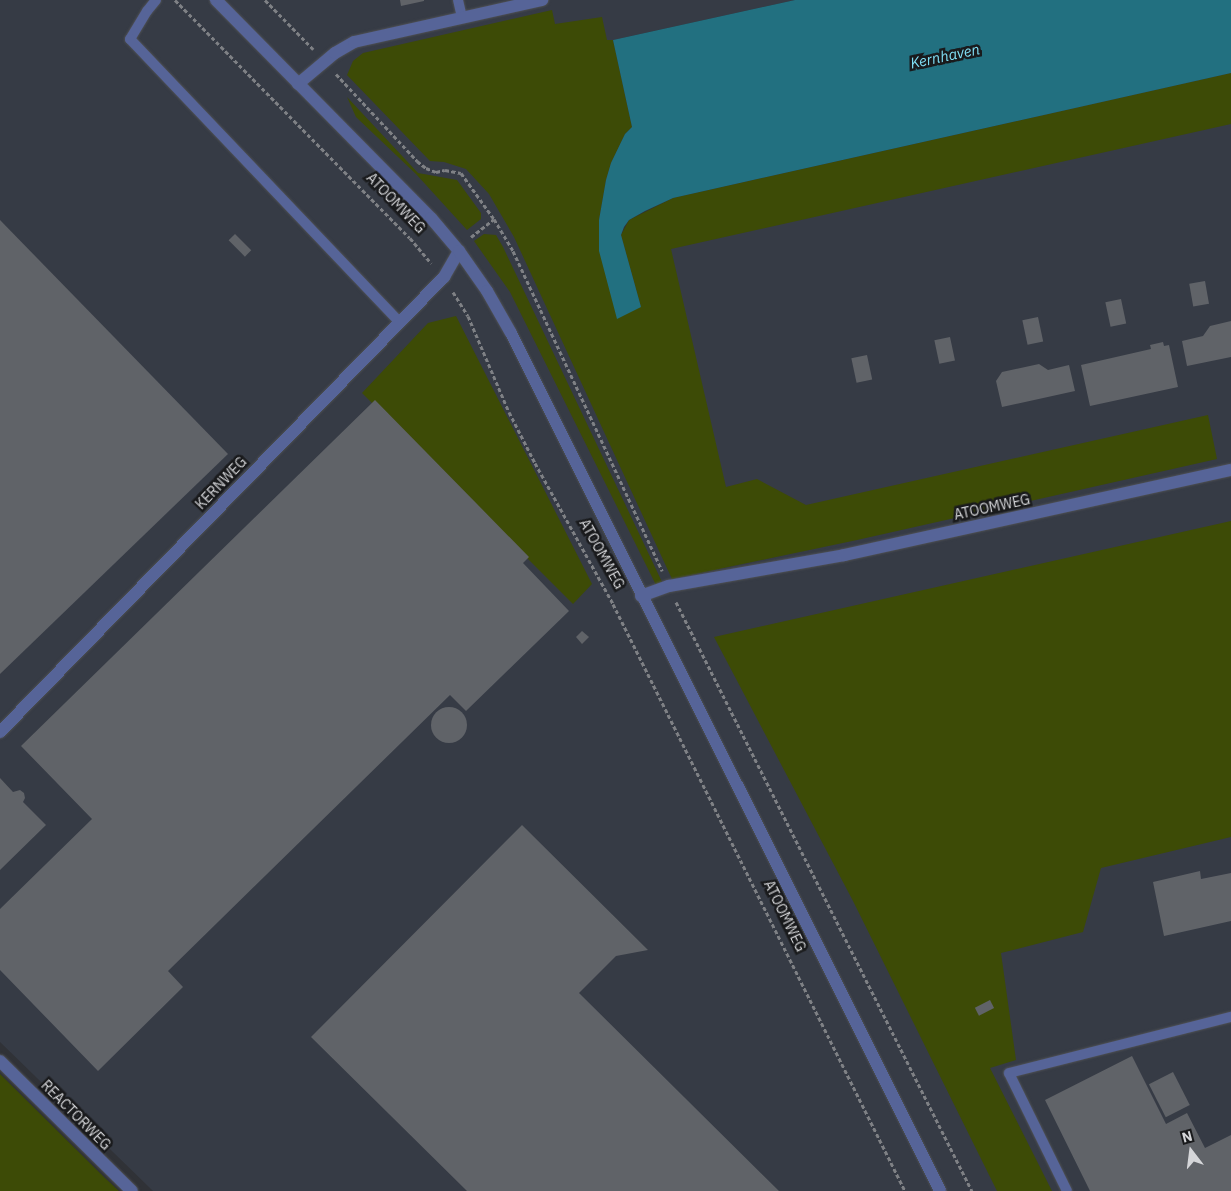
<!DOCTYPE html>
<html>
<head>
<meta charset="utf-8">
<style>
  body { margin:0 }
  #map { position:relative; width:1231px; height:1191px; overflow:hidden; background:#303237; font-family:"IBM Plex Sans",sans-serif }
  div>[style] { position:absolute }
  .built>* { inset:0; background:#363b45 }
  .green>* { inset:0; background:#3d4b06 }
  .water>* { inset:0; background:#227080 }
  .building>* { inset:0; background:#606368; transform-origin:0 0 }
  .round { border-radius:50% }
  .path>* { height:3px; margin-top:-1.5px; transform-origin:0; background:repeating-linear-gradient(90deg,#7f8185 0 4px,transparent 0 6.5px) }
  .roads { filter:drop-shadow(0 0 1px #4e5054) drop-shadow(0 0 1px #4e5054) }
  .service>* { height:10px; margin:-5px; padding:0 5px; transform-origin:5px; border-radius:5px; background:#566498 }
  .minor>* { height:12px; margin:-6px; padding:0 6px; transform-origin:6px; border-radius:6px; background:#566498 }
  .tertiary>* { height:12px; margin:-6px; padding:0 6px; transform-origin:6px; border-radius:6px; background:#566498 }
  span { translate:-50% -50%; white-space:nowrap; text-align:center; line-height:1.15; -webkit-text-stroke:5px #191a1c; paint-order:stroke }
  .street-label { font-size:14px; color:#d5d6d9 }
  .water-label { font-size:15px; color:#80dff5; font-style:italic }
  .north { position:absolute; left:1166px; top:1126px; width:50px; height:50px; -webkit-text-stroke:4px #191a1c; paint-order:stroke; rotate:345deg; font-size:14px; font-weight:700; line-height:20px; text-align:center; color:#d5d6d9 }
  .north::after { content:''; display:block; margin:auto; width:18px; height:22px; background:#d5d6d9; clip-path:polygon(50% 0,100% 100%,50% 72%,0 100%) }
</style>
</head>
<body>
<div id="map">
  <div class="built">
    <div style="clip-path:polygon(0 0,795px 0,613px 40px,632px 127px,625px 134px,606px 180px,599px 220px,599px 251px,621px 235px,1046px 114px,1231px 73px,1231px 1191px,153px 1191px,0 1042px)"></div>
  </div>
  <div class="green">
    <div style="clip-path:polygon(552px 10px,555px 24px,602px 17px,607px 40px,613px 40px,632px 127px,625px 134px,611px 163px,606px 180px,599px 220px,641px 307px,621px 235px,629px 220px,673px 198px,1231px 73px,1231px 124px,671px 249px,726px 487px,757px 479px,806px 505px,1208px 415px,1217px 459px,857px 540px,672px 579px,514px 237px,489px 194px,466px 169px,444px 162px,430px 161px,347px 75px,353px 61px,363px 53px)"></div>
    <div style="clip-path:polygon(347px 97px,418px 173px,457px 180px,481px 213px,481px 219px,467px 230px,416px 174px,356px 117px)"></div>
    <div style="clip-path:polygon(484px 234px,496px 235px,503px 247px,663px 584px,656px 585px,510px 292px,474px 241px)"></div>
    <div style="clip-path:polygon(456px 316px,592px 584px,573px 604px,362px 393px,148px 607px,362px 393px,428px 323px)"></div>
    <div style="clip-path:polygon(1231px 521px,1231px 837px,1101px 868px,1083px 932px,1001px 953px,1016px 1060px,990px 1068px,1052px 1191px,997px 1191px,853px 901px,714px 637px)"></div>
    <div style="clip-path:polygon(0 1074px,105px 1178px,119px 1191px,0 1191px)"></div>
  </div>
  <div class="water">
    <div style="clip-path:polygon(795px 0,1231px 0,1231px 73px,673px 198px,645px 211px,629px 220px,624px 227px,621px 235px,641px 307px,617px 319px,599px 251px,599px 220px,606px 180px,611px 163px,625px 134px,632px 127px,613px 40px)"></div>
  </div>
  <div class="building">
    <div style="clip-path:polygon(400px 0,424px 0,424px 1px,401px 6px)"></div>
    <div style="clip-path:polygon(0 220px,228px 454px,0 674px)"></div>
    <div style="left:235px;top:234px;width:23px;height:9px;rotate:45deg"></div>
    <div style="left:1205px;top:281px;width:23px;height:16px;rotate:80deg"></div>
    <div style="left:1121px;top:299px;width:25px;height:16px;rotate:78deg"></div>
    <div style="left:1038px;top:317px;width:25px;height:16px;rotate:78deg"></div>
    <div style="clip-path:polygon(1231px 321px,1231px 357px,1187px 366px,1182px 341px,1203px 336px,1210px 326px)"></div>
    <div style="left:950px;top:337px;width:24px;height:16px;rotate:78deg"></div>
    <div style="clip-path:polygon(1163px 342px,1164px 346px,1169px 345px,1178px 387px,1090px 406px,1081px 365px,1151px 349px,1150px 345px)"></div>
    <div style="left:867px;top:355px;width:25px;height:16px;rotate:78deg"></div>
    <div style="clip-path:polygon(1039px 364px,1048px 370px,1069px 365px,1075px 391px,1002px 407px,996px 381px,1002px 372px)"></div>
    <div style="clip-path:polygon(375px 400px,529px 557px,523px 563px,569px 611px,466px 711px,450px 695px,168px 971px,183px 987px,98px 1071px,0 970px,0 909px,92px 819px,21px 746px)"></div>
    <div style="clip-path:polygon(582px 631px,589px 637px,582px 644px,576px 637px)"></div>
    <div class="round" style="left:431px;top:707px;width:36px;height:36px"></div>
    <div style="clip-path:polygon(0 778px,13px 792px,20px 790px,24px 793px,25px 798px,23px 802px,46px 825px,0 870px)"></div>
    <div style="clip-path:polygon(522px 825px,648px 950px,616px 956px,579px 993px,779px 1191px,467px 1191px,311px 1037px)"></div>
    <div style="clip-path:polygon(1200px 871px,1201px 879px,1231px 873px,1231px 921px,1164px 936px,1153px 882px)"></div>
    <div style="left:990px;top:1000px;width:9px;height:17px;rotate:63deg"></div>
    <div style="clip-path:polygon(1132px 1056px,1166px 1124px,1187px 1113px,1205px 1148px,1231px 1135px,1231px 1191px,1090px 1191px,1045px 1100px)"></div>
    <div style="left:1173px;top:1072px;width:37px;height:27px;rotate:63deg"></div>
  </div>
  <div class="path">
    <div style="left:175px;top:0;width:334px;rotate:45.4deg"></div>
    <div style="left:410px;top:238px;width:33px;rotate:50deg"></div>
    <div style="left:265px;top:0;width:69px;rotate:45.6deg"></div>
    <div style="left:336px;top:74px;width:119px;rotate:47deg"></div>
    <div style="left:417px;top:161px;width:11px;rotate:38deg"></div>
    <div style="left:426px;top:168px;width:11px;rotate:22deg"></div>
    <div style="left:436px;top:172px;width:9px;rotate:-13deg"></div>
    <div style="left:445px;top:170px;width:16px;rotate:11deg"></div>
    <div style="left:461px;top:173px;width:57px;rotate:54.3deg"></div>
    <div style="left:494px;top:219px;width:37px;rotate:59deg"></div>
    <div style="left:513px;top:251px;width:353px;rotate:65deg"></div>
    <div style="left:471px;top:237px;width:29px;rotate:-38deg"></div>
    <div style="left:453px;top:292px;width:28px;rotate:58deg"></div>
    <div style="left:468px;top:316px;width:104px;rotate:66.9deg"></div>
    <div style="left:509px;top:412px;width:57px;rotate:63deg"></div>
    <div style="left:535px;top:463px;width:161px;rotate:61deg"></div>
    <div style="left:613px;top:604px;width:656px;rotate:63.55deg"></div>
    <div style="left:676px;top:602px;width:659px;rotate:63.32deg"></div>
  </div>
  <div class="roads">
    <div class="service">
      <div style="left:156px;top:0;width:14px;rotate:129deg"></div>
      <div style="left:147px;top:11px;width:33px;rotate:121deg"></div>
      <div style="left:130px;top:39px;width:390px;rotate:46.4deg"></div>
      <div style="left:458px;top:0;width:18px;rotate:77deg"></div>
      <div style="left:1067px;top:1191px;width:131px;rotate:-116.2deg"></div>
      <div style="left:1009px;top:1073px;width:229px;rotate:-14.2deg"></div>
    </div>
    <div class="minor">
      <div style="left:298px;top:84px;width:48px;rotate:-40deg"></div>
      <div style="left:335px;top:53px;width:22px;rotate:-30deg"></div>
      <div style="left:354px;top:42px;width:193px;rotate:-12.6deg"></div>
      <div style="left:641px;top:596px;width:30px;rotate:-20deg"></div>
      <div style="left:669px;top:586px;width:178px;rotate:-10deg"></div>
      <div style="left:844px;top:555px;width:396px;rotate:-12.4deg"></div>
      <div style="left:0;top:732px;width:636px;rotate:-45.7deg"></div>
      <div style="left:444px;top:277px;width:30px;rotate:-60deg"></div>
      <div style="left:0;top:1061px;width:185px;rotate:44.6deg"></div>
    </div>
    <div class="tertiary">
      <div style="left:216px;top:0;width:306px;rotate:45.4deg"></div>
      <div style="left:431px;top:218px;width:43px;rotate:49.7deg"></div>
      <div style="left:459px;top:251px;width:49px;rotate:55deg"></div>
      <div style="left:487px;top:291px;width:48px;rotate:60.3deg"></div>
      <div style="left:511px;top:333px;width:959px;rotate:63.43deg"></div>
    </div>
  </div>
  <div class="street-label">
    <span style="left:396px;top:203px;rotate:46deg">ATOOMWEG</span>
    <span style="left:221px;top:483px;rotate:-46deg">KERNWEG</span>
    <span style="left:992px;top:507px;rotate:-12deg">ATOOMWEG</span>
    <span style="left:602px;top:554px;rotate:61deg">ATOOMWEG</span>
    <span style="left:785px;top:916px;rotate:64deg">ATOOMWEG</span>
    <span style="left:76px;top:1115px;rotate:45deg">REACTORWEG</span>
  </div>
  <div class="water-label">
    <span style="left:945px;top:56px;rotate:-12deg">Kernhaven</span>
  </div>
  <div class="north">N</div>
</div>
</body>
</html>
